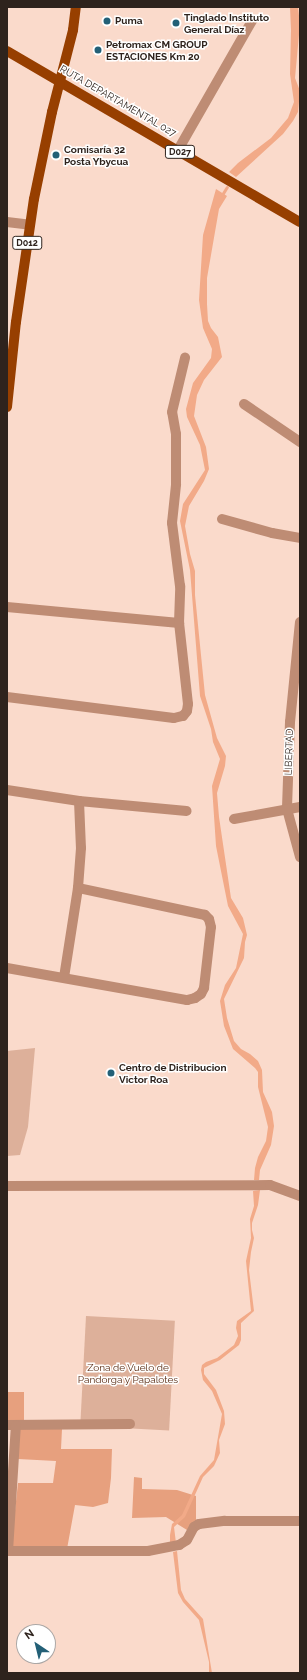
<!DOCTYPE html>
<html>
<head>
<meta charset="utf-8">
<style>
  body { margin:0 }
  #map { position:relative; width:307px; height:1680px; overflow:hidden; background:#fadacb; font-family:Raleway,sans-serif }
  div>[style] { position:absolute }
  .green>* { inset:0; background:#ddb09a; transform-origin:0 0 }
  .forest>* { inset:0; background:#e7a07e; transform-origin:0 0 }
  .water>* { inset:0; background:#f2aa88 }
  .stream>* { height:2.5px; margin:-1.25px; padding:0 1.25px; transform-origin:1.25px; border-radius:1.25px; background:#f2aa88 }
  .minor>* { height:10px; margin:-5px; padding:0 5px; transform-origin:5px; border-radius:5px; background:#be8c74 }
  .major>* { height:10px; margin:-5px; padding:0 5px; transform-origin:5px; border-radius:5px; background:#973f00 }
  .dots>* { width:11px; height:11px; translate:-50% -50%; box-sizing:border-box; border:2px solid #fff; border-radius:50% }
  span { translate:-50% -50%; white-space:nowrap; text-align:center; line-height:1.15; -webkit-text-stroke:3px #fff; paint-order:stroke }
  .shield-label span { padding:1px 3px; background:#fff; border:1px solid; border-radius:3px; -webkit-text-stroke-width:0 }
  .shield-label { font-size:9px; color:#2e231d; font-weight:700 }
  .poi-label { font-size:10px; color:#2e231d; font-weight:700 }
  .left { translate:0 -50%; text-align:left }
  .street-label { font-size:10px; color:#2e231d }
  .park-label { font-size:10px; color:#592b12 }
  .frame { position:absolute; inset:0; border:8px solid #2e231d; pointer-events:none }
  .north { position:absolute; left:16px; top:1624px; width:40px; height:40px; box-sizing:border-box; background:#fff; border:1px solid #aba7a5; border-radius:50%; rotate:325deg; font-size:11px; font-weight:700; line-height:16px; text-align:center; color:#2e231d }
  .north::after { content:''; display:block; margin:auto; width:14px; height:18px; background:#236077; clip-path:polygon(50% 0,100% 100%,50% 72%,0 100%) }
</style>
</head>
<body>
<div id="map">
  <div class="green">
    <div style="clip-path:polygon(35px 1048px,28px 1127px,20px 1155px,7px 1156px,7px 1051px)"></div>
    <div style="left:86px;top:1316px;width:89px;height:110px;rotate:3deg"></div>
  </div>
  <div class="forest">
    <div style="left:7px;top:1392px;width:17px;height:29px"></div>
    <div style="clip-path:polygon(19px 1427px,62px 1429px,61px 1449px,112px 1449px,111px 1478px,108px 1503px,93px 1507px,75px 1505px,67px 1549px,11px 1548px,18px 1483px,53px 1483px,56px 1461px,18px 1459px)"></div>
    <div style="clip-path:polygon(134px 1477px,142px 1478px,142px 1489px,177px 1490px,196px 1496px,196px 1522px,187px 1530px,166px 1517px,132px 1518px)"></div>
  </div>
  <div class="water">
    <div style="clip-path:polygon(290px 7px,298px 7px,300px 24px,295px 78px,300px 91px,298px 112px,293px 121px,283px 134px,236px 177px,229px 172px,238px 163px,271px 138px,288px 118px,294px 102px,290px 74px,291px 30px)"></div>
    <div style="clip-path:polygon(216px 189px,227px 196px,219px 209px,207px 278px,207px 304px,208px 321px,211px 328px,218px 337px,222px 357px,204px 380px,197px 395px,194px 416px,206px 447px,209px 469px,204px 481px,189px 506px,185px 526px,190px 554px,195px 571px,195px 595px,205px 695px,217px 738px,226px 756px,225px 766px,217px 793px,219px 817px,231px 898px,243px 918px,247px 935px,245px 942px,244px 958px,224px 999px,227px 1018px,234px 1041px,241px 1049px,250px 1054px,258px 1061px,262px 1070px,263px 1092px,272px 1112px,274px 1126px,271px 1145px,260px 1170px,259px 1180px,254px 1180px,255px 1168px,258px 1157px,266px 1141px,268px 1127px,258px 1087px,258px 1072px,255px 1068px,233px 1049px,224px 1026px,220px 1001px,225px 985px,236px 968px,243px 934px,228px 906px,216px 846px,212px 786px,220px 759px,213px 742px,211px 729px,200px 696px,190px 570px,180px 521px,183px 504px,205px 470px,200px 445px,187px 417px,186px 409px,193px 383px,211px 358px,212px 349px,203px 328px,199px 300px,203px 235px)"></div>
    <div style="clip-path:polygon(260px 1190px,258px 1205px,252px 1223px,252px 1230px,254px 1238px,251px 1252px,249px 1270px,254px 1311px,241px 1323px,241px 1340px,239px 1345px,220px 1360px,204px 1368px,204px 1374px,216px 1390px,224px 1411px,225px 1424px,219px 1440px,220px 1453px,214px 1466px,203px 1477px,185px 1517px,174px 1527px,176px 1543px,170px 1546px,170px 1535px,172px 1524px,182px 1515px,200px 1476px,214px 1460px,222px 1414px,212px 1391px,203px 1380px,201px 1370px,202px 1365px,206px 1362px,217px 1358px,234px 1345px,238px 1336px,236px 1328px,237px 1321px,251px 1311px,246px 1261px,251px 1238px,250px 1219px,254px 1206px,253px 1191px)"></div>
    <div style="clip-path:polygon(177px 1551px,181px 1590px,185px 1599px,203px 1619px,212px 1673px,209px 1673px,209px 1662px,199px 1620px,183px 1602px,178px 1593px,173px 1552px)"></div>
  </div>
  <div class="stream">
    <div style="left:222px;top:195px;width:9px;rotate:-58deg"></div>
  </div>
  <div class="minor">
    <div style="left:178px;top:150px;width:149px;rotate:-60.2deg"></div>
    <div style="left:7px;top:222px;width:23px;rotate:7deg"></div>
    <div style="left:244px;top:404px;width:68px;rotate:34.2deg"></div>
    <div style="left:222px;top:519px;width:52px;rotate:15.6deg"></div>
    <div style="left:272px;top:533px;width:28px;rotate:10deg"></div>
    <div style="left:7px;top:607px;width:173px;rotate:5.3deg"></div>
    <div style="left:300px;top:622px;width:100px;rotate:95.7deg"></div>
    <div style="left:290px;top:722px;width:87px;rotate:92deg"></div>
    <div style="left:287px;top:809px;width:50px;rotate:74.8deg"></div>
    <div style="left:7px;top:697px;width:168px;rotate:7.2deg"></div>
    <div style="left:174px;top:718px;width:9px;rotate:-13deg"></div>
    <div style="left:183px;top:716px;width:6px;rotate:-51deg"></div>
    <div style="left:187px;top:711px;width:7px;rotate:-82deg"></div>
    <div style="left:188px;top:704px;width:81px;rotate:-96.3deg"></div>
    <div style="left:179px;top:623px;width:37px;rotate:-88deg"></div>
    <div style="left:180px;top:586px;width:64px;rotate:-97.2deg"></div>
    <div style="left:172px;top:523px;width:39px;rotate:-84deg"></div>
    <div style="left:176px;top:484px;width:50px;rotate:-90deg"></div>
    <div style="left:176px;top:434px;width:22px;rotate:-100deg"></div>
    <div style="left:172px;top:412px;width:56px;rotate:-76.5deg"></div>
    <div style="left:7px;top:790px;width:73px;rotate:8.7deg"></div>
    <div style="left:79px;top:801px;width:47px;rotate:87.6deg"></div>
    <div style="left:81px;top:848px;width:40px;rotate:94.3deg"></div>
    <div style="left:78px;top:888px;width:90px;rotate:98.9deg"></div>
    <div style="left:79px;top:801px;width:108px;rotate:5.3deg"></div>
    <div style="left:234px;top:819px;width:67px;rotate:-10.3deg"></div>
    <div style="left:7px;top:968px;width:183px;rotate:10.1deg"></div>
    <div style="left:187px;top:1000px;width:8px;rotate:-14deg"></div>
    <div style="left:195px;top:998px;width:7px;rotate:-34deg"></div>
    <div style="left:201px;top:994px;width:7px;rotate:-63deg"></div>
    <div style="left:204px;top:988px;width:61px;rotate:-83.5deg"></div>
    <div style="left:211px;top:927px;width:8px;rotate:-104deg"></div>
    <div style="left:209px;top:919px;width:6px;rotate:-135deg"></div>
    <div style="left:205px;top:915px;width:130px;rotate:-168deg"></div>
    <div style="left:7px;top:1186px;width:263px;rotate:-0.2deg"></div>
    <div style="left:270px;top:1185px;width:32px;rotate:20deg"></div>
    <div style="left:7px;top:1425px;width:123px;rotate:-0.5deg"></div>
    <div style="left:7px;top:1551px;width:141px"></div>
    <div style="left:148px;top:1551px;width:32px;rotate:-11deg"></div>
    <div style="left:179px;top:1545px;width:9px;rotate:-32deg"></div>
    <div style="left:187px;top:1540px;width:15px;rotate:-62deg"></div>
    <div style="left:194px;top:1527px;width:6px;rotate:-31deg"></div>
    <div style="left:199px;top:1524px;width:26px;rotate:-7deg"></div>
    <div style="left:225px;top:1521px;width:75px"></div>
    <div style="left:8px;top:1551px;width:126px;rotate:-86.4deg"></div>
  </div>
  <div class="major">
    <div style="left:7px;top:51px;width:339px;rotate:30.3deg"></div>
    <div style="left:7px;top:407px;width:85px;rotate:-84deg"></div>
    <div style="left:16px;top:322px;width:124px;rotate:-81.7deg"></div>
    <div style="left:34px;top:199px;width:89px;rotate:-78.3deg"></div>
    <div style="left:52px;top:112px;width:85px;rotate:-75.6deg"></div>
    <div style="left:73px;top:30px;width:23px;rotate:-83deg"></div>
  </div>
  <div class="dots">
    <div style="left:107px;top:21px;background:#236077"></div>
    <div style="left:176px;top:23px;background:#236077"></div>
    <div style="left:98px;top:50px;background:#236077"></div>
    <div style="left:56px;top:155px;background:#236077"></div>
    <div style="left:111px;top:1073px;background:#236077"></div>
  </div>
  <div class="shield-label">
    <span style="left:180px;top:152px">D027</span>
    <span style="left:27px;top:243px">D012</span>
  </div>
  <div class="poi-label">
    <span class="left" style="left:184px;top:23px">Tinglado Instituto<br>General Díaz</span>
    <span class="left" style="left:115px;top:21px">Puma</span>
    <span class="left" style="left:106px;top:50px">Petromax CM GROUP<br>ESTACIONES Km 20</span>
    <span class="left" style="left:64px;top:155px">Comisaría 32<br>Posta Ybycua</span>
    <span class="left" style="left:119px;top:1073px">Centro de Distribucion<br>Victor Roa</span>
  </div>
  <div class="street-label">
    <span style="left:118px;top:101px;rotate:30deg">RUTA DEPARTAMENTAL 027</span>
    <span style="left:289px;top:752px;rotate:-88deg">LIBERTAD</span>
  </div>
  <div class="park-label">
    <span style="left:128px;top:1373px">Zona de Vuelo de<br>Pandorga y Papalotes</span>
  </div>
  <div class="frame"></div>
  <div class="north">N</div>
</div>
</body>
</html>
